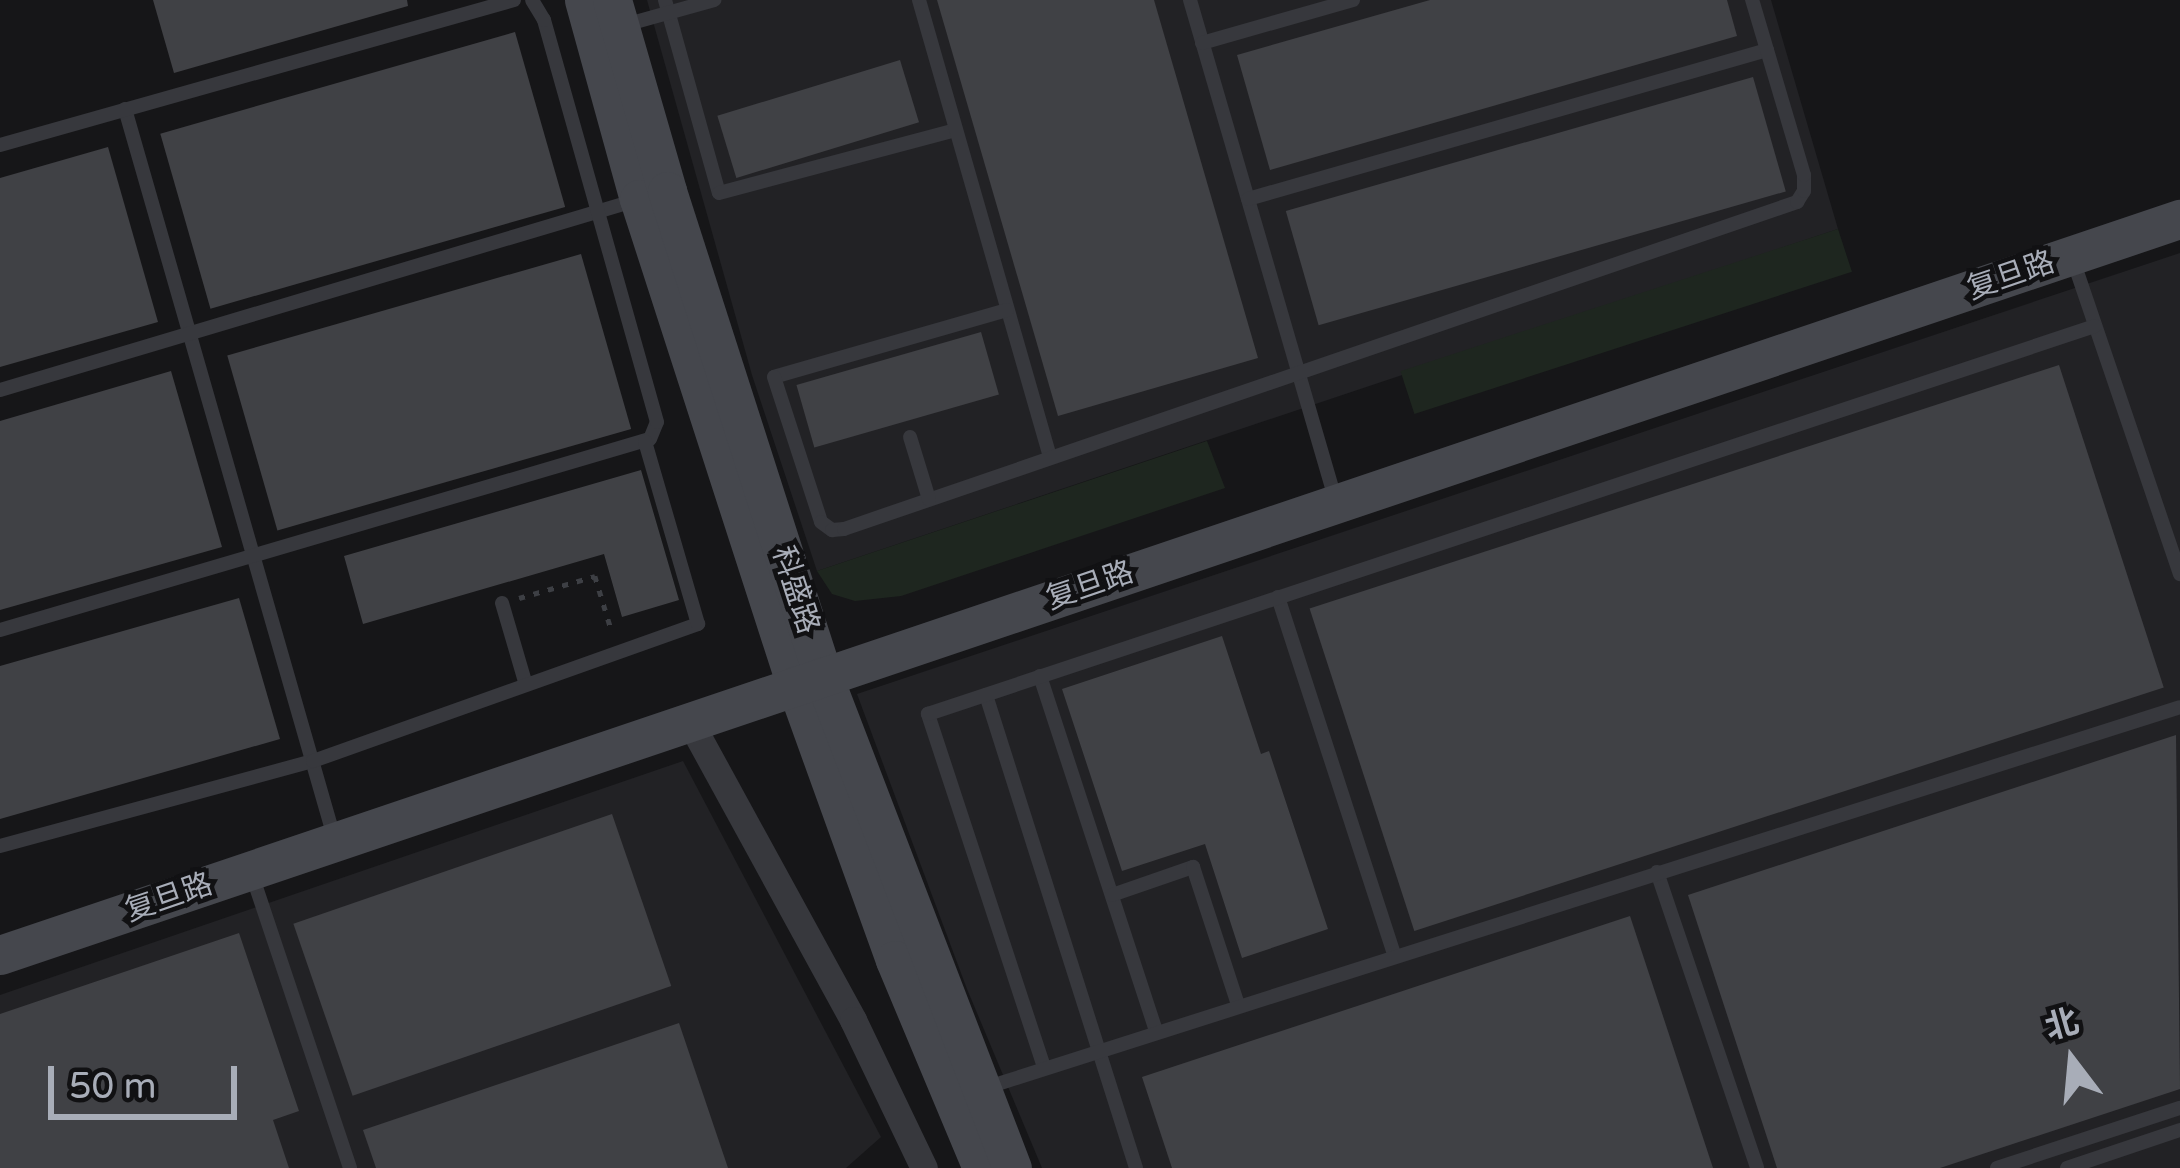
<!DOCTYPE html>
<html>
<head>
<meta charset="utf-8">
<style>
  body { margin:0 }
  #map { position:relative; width:2180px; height:1168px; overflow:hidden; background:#161618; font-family:"Varela Round","Noto Sans SC",sans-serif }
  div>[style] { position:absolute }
  .built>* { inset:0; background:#222225 }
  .green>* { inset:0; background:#1e261f; transform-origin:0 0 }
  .building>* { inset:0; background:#404145; transform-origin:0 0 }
  .path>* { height:4.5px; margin-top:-2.25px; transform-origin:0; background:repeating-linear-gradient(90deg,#3d3f44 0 6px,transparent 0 15px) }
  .lane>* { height:14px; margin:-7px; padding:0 7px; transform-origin:7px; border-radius:7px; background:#37383d }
  .street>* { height:27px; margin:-13.5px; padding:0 13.5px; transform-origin:13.5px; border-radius:13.5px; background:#37383d }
  .secondary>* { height:39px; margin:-19.5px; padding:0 19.5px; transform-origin:19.5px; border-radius:19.5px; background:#45474d }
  span { translate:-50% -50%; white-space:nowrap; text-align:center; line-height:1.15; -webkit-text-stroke:9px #111113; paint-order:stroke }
  .street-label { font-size:30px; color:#a8adb8 }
  .north { position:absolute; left:2012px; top:1000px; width:120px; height:120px; -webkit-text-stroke:9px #111113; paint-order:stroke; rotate:344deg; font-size:33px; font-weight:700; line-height:48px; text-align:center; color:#a8adb8 }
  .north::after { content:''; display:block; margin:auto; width:42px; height:54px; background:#a8adb8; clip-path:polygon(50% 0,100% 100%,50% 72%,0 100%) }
  .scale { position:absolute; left:48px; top:1066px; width:189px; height:54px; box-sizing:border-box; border:6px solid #a8adb8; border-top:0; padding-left:15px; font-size:36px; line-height:42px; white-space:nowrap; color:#a8adb8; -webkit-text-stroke:9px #111113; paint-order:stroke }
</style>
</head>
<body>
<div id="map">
  <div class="built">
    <div style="clip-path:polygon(647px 0,1771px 0,1838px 229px,817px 571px,752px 375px)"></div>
    <div style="clip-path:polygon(2180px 253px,2180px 1168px,1042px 1168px,967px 989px,857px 694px)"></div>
    <div style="clip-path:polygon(683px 761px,881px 1137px,846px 1168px,0 1168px,0 995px)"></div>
  </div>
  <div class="green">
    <div style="left:1838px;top:229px;width:45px;height:460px;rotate:72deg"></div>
    <div style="clip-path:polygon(1207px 441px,1225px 488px,901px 596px,855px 601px,832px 594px,817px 571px)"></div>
  </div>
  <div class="building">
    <div style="clip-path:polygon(153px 0,407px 0,408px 6px,174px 73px)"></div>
    <div style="clip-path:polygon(937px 0,1154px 0,1258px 358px,1058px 416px)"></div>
    <div style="clip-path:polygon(1430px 0,1727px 0,1737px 36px,1270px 170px,1237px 55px)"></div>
    <div style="left:515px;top:32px;width:182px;height:369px;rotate:74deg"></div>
    <div style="left:900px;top:60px;width:65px;height:191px;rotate:73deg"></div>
    <div style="left:1753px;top:77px;width:119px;height:486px;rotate:74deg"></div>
    <div style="clip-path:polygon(108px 147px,158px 322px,0 367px,0 178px)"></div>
    <div style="left:581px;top:254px;width:182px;height:368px;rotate:74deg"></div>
    <div style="left:981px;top:332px;width:65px;height:192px;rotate:74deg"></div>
    <div style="left:2059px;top:365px;width:339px;height:788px;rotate:72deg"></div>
    <div style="clip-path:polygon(171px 371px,222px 547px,0 610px,0 421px)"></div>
    <div style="clip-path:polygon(641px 470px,679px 600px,622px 617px,604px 554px,363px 624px,344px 556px)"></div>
    <div style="clip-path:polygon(239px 598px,280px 739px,0 819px,0 666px)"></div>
    <div style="clip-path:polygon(1222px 636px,1261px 754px,1269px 751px,1328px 929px,1242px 958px,1205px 844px,1122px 871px,1062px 689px)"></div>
    <div style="clip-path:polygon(2176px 735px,2180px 1089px,1940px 1168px,1777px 1168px,1688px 895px)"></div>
    <div style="left:612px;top:814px;width:182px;height:337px;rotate:71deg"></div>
    <div style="clip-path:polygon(1630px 916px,1713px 1168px,1172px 1168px,1142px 1077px)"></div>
    <div style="clip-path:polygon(239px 933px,299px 1111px,273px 1120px,289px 1168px,0 1168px,0 1014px)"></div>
    <div style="clip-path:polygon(679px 1023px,728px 1168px,376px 1168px,363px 1130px)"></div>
  </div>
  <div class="path">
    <div style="left:519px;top:598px;width:79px;rotate:-16.1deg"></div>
    <div style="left:595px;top:576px;width:59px;rotate:73.1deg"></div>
  </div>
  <div class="lane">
    <div style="left:665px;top:0;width:200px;rotate:74.4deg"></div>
    <div style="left:719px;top:193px;width:245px;rotate:-14.9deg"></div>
    <div style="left:919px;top:0;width:476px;rotate:74deg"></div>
    <div style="left:1190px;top:0;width:519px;rotate:73.77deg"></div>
    <div style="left:621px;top:26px;width:97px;rotate:-15.6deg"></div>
    <div style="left:1202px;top:43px;width:157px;rotate:-15.9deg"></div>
    <div style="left:125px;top:109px;width:757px;rotate:73.98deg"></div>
    <div style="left:0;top:145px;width:534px;rotate:-15.75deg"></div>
    <div style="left:1248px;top:199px;width:540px;rotate:-16.02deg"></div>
    <div style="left:2073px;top:260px;width:332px;rotate:71.2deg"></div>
    <div style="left:1007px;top:310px;width:242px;rotate:164deg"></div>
    <div style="left:774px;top:377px;width:152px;rotate:72deg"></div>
    <div style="left:821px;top:522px;width:14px;rotate:36deg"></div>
    <div style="left:832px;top:530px;width:12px;rotate:-5deg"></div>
    <div style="left:844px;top:529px;width:1008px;rotate:-18.94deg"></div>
    <div style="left:1797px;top:202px;width:13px;rotate:-58deg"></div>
    <div style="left:1804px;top:191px;width:16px;rotate:-90deg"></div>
    <div style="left:1804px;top:175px;width:183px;rotate:-106.5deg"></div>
    <div style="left:0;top:390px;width:661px;rotate:-16.62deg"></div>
    <div style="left:910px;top:437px;width:65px;rotate:73deg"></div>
    <div style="left:1278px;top:597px;width:376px;rotate:72deg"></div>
    <div style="left:502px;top:603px;width:85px;rotate:73.7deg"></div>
    <div style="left:0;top:630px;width:677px;rotate:-16.38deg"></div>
    <div style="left:650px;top:439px;width:18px;rotate:-68deg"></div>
    <div style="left:657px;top:422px;width:418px;rotate:-105.7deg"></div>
    <div style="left:544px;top:20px;width:23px;rotate:-121deg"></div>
    <div style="left:1040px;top:676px;width:373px;rotate:71.9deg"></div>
    <div style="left:986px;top:695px;width:496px;rotate:72.4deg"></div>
    <div style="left:0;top:846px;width:324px;rotate:-15.2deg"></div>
    <div style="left:313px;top:761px;width:409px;rotate:-19.6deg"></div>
    <div style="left:698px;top:624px;width:190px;rotate:-106.2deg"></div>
    <div style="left:1657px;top:872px;width:312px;rotate:71.3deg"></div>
    <div style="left:252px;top:875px;width:309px;rotate:71.5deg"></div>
    <div style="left:1112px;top:895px;width:86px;rotate:-19.1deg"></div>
    <div style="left:1193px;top:867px;width:145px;rotate:71.9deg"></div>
    <div style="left:1044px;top:1067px;width:372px;rotate:-108.2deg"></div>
    <div style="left:928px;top:714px;width:1230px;rotate:-18.39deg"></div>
    <div style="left:985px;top:1088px;width:1254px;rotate:-17.68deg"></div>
    <div style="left:1997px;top:1168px;width:193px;rotate:-18.2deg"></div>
    <div style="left:2067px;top:1168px;width:119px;rotate:-18.6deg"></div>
  </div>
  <div class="street">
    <div style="left:690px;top:722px;width:340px;rotate:61.3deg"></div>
    <div style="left:853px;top:1020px;width:164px;rotate:64.4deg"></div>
  </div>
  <div class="secondary">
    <div style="left:584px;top:0;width:206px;rotate:74.6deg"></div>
    <div style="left:639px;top:199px;width:511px;rotate:72.1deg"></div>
    <div style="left:796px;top:685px;width:292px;rotate:70.2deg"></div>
    <div style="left:895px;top:960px;width:225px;rotate:67.3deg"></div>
    <div style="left:612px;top:0;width:199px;rotate:73.9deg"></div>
    <div style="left:667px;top:191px;width:509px;rotate:72.17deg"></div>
    <div style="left:823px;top:676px;width:527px;rotate:68.99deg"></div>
    <div style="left:0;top:955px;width:2301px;rotate:-18.66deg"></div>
  </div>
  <div class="street-label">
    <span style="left:2011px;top:276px;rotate:-19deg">复旦路</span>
    <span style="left:1090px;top:586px;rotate:-19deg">复旦路</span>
    <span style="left:795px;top:590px;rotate:72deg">科盛路</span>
    <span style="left:169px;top:898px;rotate:-19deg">复旦路</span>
  </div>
  <div class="north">北</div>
  <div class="scale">50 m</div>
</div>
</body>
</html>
